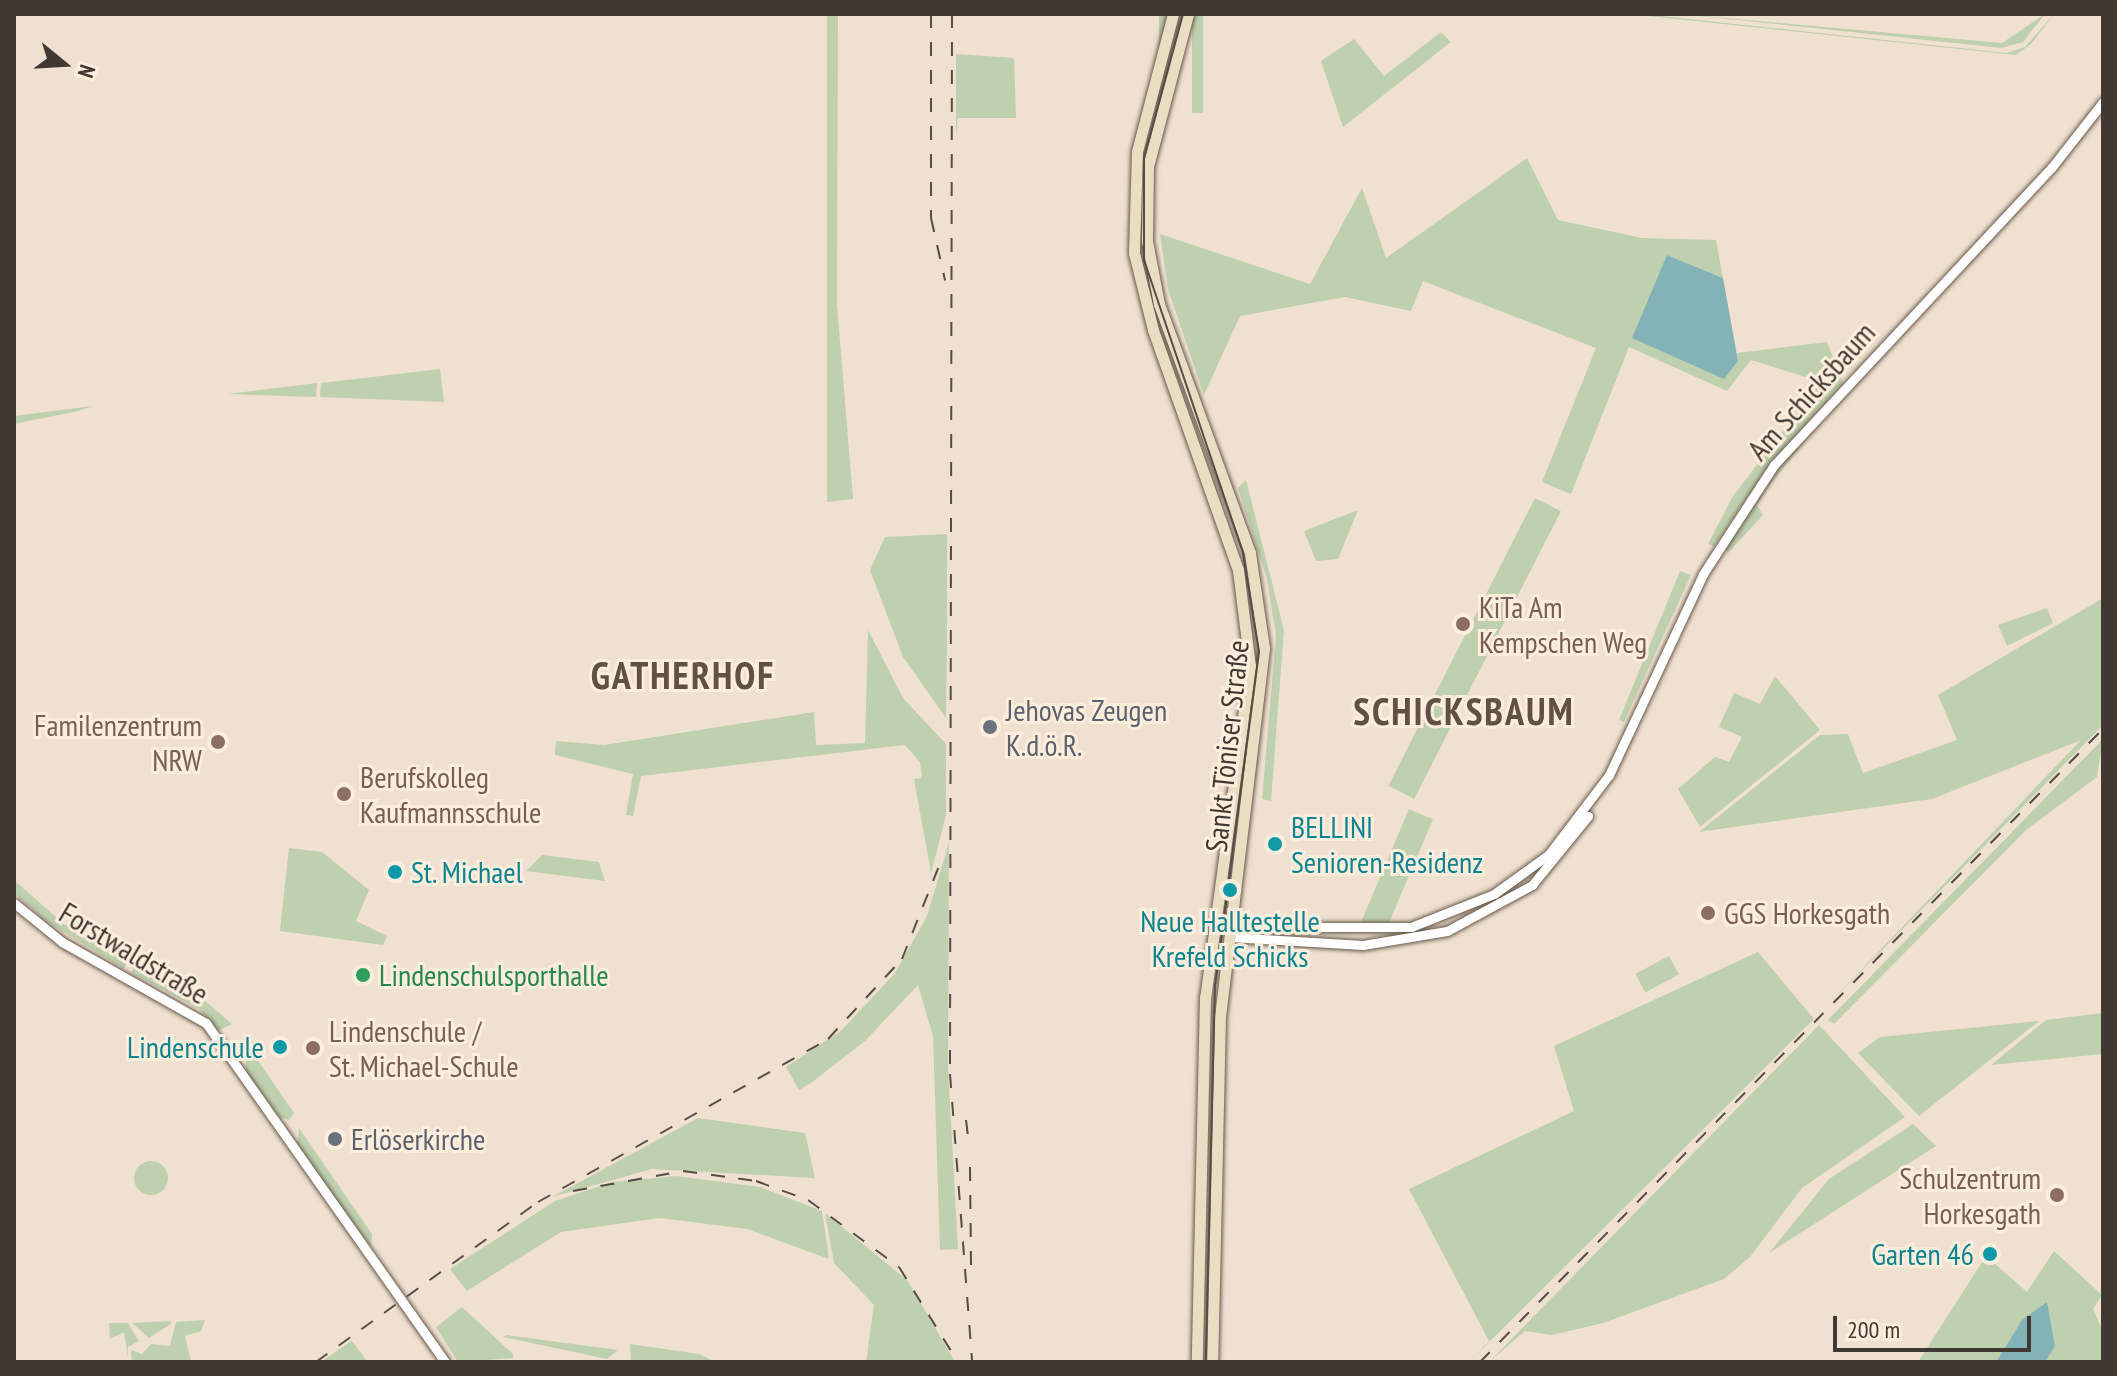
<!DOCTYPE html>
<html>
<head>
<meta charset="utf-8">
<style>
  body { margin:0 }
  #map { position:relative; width:2117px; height:1376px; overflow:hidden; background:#f0e0d0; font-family:"PT Sans Narrow",sans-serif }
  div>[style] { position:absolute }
  .green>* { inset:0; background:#bfd0ae; transform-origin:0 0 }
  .round { border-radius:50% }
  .water>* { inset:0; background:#84b3b7 }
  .roads { filter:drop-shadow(0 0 2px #67594c) drop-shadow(0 0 2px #67594c) }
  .tertiary>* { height:9px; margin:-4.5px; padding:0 4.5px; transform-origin:4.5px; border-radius:4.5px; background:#fff }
  .secondary>* { height:11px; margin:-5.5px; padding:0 5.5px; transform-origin:5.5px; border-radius:5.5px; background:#eadec2 }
  .tram>* { height:2px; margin:-1px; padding:0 1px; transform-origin:1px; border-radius:1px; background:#544c45 }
  .rail>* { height:2px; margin-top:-1px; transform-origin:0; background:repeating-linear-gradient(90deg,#544c45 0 14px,transparent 0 28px) }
  .dots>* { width:22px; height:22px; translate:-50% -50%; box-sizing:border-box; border:4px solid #fdeddd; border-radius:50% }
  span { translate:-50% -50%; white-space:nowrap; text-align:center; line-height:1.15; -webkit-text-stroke:6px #fdeddd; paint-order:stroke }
  .street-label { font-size:30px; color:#403933 }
  .education-label { font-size:30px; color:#785e54 }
  .left { translate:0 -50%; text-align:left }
  .right { translate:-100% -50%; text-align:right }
  .worship-label { font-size:30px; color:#5b616d }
  .culture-label { font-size:30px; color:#0d838f }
  .leisure-label { font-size:30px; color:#27864d }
  .district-label { font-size:38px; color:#5f5245; font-weight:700; letter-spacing:2px }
  .frame { position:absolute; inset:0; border:16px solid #403933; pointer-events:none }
  .north { position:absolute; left:24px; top:24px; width:80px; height:80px; -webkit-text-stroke:6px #fdeddd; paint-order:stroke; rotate:108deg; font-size:22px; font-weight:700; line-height:32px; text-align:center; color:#403933 }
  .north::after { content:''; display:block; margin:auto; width:28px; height:36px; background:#403933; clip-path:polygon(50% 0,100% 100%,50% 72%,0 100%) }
  .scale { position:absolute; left:1833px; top:1316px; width:198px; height:36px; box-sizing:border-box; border:4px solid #403933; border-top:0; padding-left:10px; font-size:24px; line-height:28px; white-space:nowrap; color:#403933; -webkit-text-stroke:6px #fdeddd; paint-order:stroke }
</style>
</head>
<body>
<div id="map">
  <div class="green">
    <div style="clip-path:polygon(827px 14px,838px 14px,837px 305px,853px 499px,827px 502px)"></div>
    <div style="left:1159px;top:14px;width:10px;height:95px"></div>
    <div style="left:1192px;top:14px;width:11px;height:99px"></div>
    <div style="clip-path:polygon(1629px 14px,1642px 14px,2007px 53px,2025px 47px,2054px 14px,2031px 44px,2016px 55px)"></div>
    <div style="clip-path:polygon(1680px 14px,2002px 43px,2045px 14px,2023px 42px,2002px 48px)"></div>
    <div style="clip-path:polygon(1441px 32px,1451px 42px,1343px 127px,1321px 61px,1354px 39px,1384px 76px)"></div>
    <div style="clip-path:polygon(956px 54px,1014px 58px,1016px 118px,958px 118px,956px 137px)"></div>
    <div style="clip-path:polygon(1527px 158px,1558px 220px,1642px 238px,1716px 240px,1723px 278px,1667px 255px,1696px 366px,1738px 361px,1737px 353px,1827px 342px,1843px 383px,1765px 471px,1714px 546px,1708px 544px,1733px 496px,1821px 382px,1751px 360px,1727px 391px,1629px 347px,1571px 494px,1542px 482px,1596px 348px,1423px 281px,1411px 311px,1345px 297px,1240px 316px,1204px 395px,1168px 289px,1160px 234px,1310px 284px,1362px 188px,1386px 258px)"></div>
    <div style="clip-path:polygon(440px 369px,444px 402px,320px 397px,321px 383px)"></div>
    <div style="clip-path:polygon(317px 383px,316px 397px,228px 394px)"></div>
    <div style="clip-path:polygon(1848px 388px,1771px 483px,1757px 505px,1763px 515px,1729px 552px,1723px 549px,1771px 476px)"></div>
    <div style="clip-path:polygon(93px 406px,78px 411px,14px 424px,14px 416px)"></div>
    <div style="clip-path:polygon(1246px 480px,1284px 630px,1271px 801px,1262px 799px,1276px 636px,1267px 579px,1238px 488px)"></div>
    <div style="left:1535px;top:498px;width:29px;height:323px;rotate:27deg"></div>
    <div style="clip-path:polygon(1358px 510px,1338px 559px,1316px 561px,1304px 531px)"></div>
    <div style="clip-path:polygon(947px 534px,947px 640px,946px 718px,903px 657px,870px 570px,885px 537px)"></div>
    <div style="clip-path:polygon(1680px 571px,1691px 575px,1624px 722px,1619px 720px)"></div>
    <div style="clip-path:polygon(2103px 598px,2103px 725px,1821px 1012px,2081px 740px,1932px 799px,1699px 832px,1820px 735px,1848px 734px,1863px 773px,1957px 740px,1938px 695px)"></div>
    <div style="clip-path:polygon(2047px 608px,2053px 623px,2007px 646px,1998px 625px)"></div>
    <div style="clip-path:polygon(868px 630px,903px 698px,946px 744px,946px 815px,931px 873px,914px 779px,922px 778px,920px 762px,905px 745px,641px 776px,633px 816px,626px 815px,633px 774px,555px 755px,556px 741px,604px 745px,814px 712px,816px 745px,865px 743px)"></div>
    <div style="clip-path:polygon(1775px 676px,1820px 730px,1700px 827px,1678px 789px,1715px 757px,1729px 762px,1742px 737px,1719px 727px,1734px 693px,1760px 704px)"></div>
    <div style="clip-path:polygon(2103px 739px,2097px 777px,2026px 830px,1834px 1024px,1828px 1020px)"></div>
    <div style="left:1409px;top:809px;width:26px;height:122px;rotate:23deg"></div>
    <div style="clip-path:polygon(949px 842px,948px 1067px,958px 1249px,940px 1250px,933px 1036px,918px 985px,865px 1041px,811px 1083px,799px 1090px,786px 1067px,841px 1031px,895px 973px,927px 916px)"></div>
    <div style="clip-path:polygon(289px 848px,322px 852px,369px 890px,356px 921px,387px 936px,383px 945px,280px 931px)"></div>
    <div style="clip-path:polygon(542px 855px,599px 862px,605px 881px,526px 871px)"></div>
    <div style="clip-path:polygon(14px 880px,64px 924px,128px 960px,124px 969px,46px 921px,14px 893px)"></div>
    <div style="clip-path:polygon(1758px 952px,1814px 1019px,1469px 1362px,1489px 1341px,1409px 1189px,1574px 1111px,1554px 1046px)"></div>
    <div style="left:1669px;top:956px;width:21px;height:38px;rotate:62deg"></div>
    <div style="clip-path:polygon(135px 963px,204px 1000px,232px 1024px,218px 1031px,199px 1009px,132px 973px)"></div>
    <div style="clip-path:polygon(2103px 1013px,2103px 1054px,1991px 1065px,2046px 1020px)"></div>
    <div style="clip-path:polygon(2039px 1021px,1919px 1116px,1858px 1053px,1880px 1037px)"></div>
    <div style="clip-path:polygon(1819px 1025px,1905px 1117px,1802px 1188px,1750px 1257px,1724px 1279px,1603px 1323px,1552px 1335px,1525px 1331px,1489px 1362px)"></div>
    <div style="clip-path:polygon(246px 1043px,294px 1113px,289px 1120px,276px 1116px,246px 1073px)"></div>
    <div style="clip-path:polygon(698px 1118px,805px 1133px,815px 1178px,652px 1169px,552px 1197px)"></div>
    <div style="clip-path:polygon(1913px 1124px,1936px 1146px,1769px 1253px,1829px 1179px)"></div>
    <div style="clip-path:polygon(299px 1128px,372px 1234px,371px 1247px,297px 1147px)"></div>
    <div class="round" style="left:134px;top:1161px;width:34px;height:34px"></div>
    <div style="clip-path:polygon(676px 1176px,760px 1187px,822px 1211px,829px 1259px,747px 1229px,659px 1218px,561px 1232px,467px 1291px,450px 1269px,555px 1201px,612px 1182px)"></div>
    <div style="clip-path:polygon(825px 1213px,908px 1281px,955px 1362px,866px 1362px,874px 1305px,834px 1263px)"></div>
    <div style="clip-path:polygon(2054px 1251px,2102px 1295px,2093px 1309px,2103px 1331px,2103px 1362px,2045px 1362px,2055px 1346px,2047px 1303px,2022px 1320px,1996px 1362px,1918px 1362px,1986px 1256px,2027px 1292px)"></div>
    <div style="clip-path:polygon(462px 1307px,513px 1354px,513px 1358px,458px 1362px,436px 1327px)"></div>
    <div style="clip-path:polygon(205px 1320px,201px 1331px,185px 1336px,191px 1361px,132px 1362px,131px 1350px,142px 1354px,151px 1344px,170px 1346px,176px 1322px)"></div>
    <div style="clip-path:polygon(109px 1323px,128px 1323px,139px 1341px,128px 1347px,128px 1357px,124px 1332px,110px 1339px)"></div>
    <div style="clip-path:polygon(132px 1323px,170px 1321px,171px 1324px,149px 1338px)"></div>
    <div style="clip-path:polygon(503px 1337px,507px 1335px,618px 1350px,607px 1359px)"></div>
    <div style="clip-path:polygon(351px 1340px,368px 1362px,321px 1362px,351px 1341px)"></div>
    <div style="clip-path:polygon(630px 1344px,699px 1354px,715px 1362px,631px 1362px)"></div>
  </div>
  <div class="water">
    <div style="clip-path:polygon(1667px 255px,1723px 278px,1738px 361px,1724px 379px,1632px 338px)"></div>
    <div style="clip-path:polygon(2047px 1302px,2055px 1346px,2045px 1362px,1996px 1362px,2022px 1320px)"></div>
  </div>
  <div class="roads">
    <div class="tertiary">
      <div style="left:14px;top:903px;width:62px;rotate:39.1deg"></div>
      <div style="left:62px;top:942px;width:165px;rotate:29.4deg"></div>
      <div style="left:206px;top:1023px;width:415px;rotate:54.8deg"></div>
      <div style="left:1231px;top:927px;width:180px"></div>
      <div style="left:1411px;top:927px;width:89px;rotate:-21.7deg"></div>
      <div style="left:1494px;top:894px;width:68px;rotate:-36deg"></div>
      <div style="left:1549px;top:854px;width:99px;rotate:-52.8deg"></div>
      <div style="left:1609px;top:775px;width:222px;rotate:-64.9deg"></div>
      <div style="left:1703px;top:574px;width:130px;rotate:-56.9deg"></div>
      <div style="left:1774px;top:465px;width:408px;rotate:-47deg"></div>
      <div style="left:2052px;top:167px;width:83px;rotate:-51.9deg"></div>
      <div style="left:1230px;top:937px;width:133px;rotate:3.4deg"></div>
      <div style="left:1363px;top:945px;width:85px;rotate:-9.5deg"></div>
      <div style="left:1447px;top:931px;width:97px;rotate:-28.4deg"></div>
      <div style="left:1532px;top:885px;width:89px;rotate:-50.9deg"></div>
    </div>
    <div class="secondary">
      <div style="left:1173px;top:14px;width:142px;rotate:104.7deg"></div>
      <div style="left:1137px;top:151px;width:102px;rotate:91.7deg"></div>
      <div style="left:1134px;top:253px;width:79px;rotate:76.1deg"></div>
      <div style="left:1153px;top:330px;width:255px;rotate:70.5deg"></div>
      <div style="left:1238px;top:570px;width:97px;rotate:82.9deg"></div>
      <div style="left:1250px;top:666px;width:334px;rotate:97.7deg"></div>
      <div style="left:1205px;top:997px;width:365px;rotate:91.3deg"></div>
      <div style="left:1188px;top:14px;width:157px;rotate:104.7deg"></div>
      <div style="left:1148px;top:166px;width:75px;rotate:90.8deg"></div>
      <div style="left:1147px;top:241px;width:64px;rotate:79.2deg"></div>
      <div style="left:1159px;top:304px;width:265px;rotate:69.9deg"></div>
      <div style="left:1250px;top:553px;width:96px;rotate:81.6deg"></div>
      <div style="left:1264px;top:648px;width:372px;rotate:96.8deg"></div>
      <div style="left:1220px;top:1017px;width:345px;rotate:91.3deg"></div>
    </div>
  </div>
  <div class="tram">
    <div style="left:1183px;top:14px;width:150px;rotate:105.1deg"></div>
    <div style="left:1144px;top:159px;width:101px;rotate:90deg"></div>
    <div style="left:1144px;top:260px;width:309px;rotate:71.3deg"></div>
    <div style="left:1243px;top:553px;width:100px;rotate:80.8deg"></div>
    <div style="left:1259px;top:652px;width:335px;rotate:97.5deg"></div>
    <div style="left:1215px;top:984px;width:378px;rotate:91.4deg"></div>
  </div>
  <div class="rail">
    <div style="left:931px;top:14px;width:204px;rotate:90deg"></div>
    <div style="left:931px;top:218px;width:64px;rotate:77.3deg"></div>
    <div style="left:952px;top:14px;width:1060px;rotate:90.11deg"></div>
    <div style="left:950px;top:1074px;width:289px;rotate:85.6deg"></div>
    <div style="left:966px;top:1120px;width:17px;rotate:83deg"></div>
    <div style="left:970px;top:1167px;width:104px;rotate:89.4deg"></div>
    <div style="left:573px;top:1191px;width:112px;rotate:-10.3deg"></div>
    <div style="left:683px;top:1171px;width:74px;rotate:7.8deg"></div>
    <div style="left:756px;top:1181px;width:55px;rotate:20.1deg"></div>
    <div style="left:808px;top:1200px;width:113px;rotate:36.4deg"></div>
    <div style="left:899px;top:1267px;width:112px;rotate:58.2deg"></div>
    <div style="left:316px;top:1362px;width:274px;rotate:-35.8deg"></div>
    <div style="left:538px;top:1202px;width:333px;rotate:-29.3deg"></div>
    <div style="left:828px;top:1039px;width:109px;rotate:-47.2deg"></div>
    <div style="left:902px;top:959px;width:111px;rotate:-68.3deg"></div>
    <div style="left:1480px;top:1362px;width:888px;rotate:-45.46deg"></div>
  </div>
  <div class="dots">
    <div style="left:1463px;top:624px;background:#8d6e63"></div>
    <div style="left:990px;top:727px;background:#6b7280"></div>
    <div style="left:218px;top:742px;background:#8d6e63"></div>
    <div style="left:344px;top:794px;background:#8d6e63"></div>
    <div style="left:1275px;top:844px;background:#0f9aa8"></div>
    <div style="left:395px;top:872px;background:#0f9aa8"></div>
    <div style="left:1230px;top:890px;background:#0f9aa8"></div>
    <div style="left:1708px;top:913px;background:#8d6e63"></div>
    <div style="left:363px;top:975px;background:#2e9e5b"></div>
    <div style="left:280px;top:1047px;background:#0f9aa8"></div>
    <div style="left:313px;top:1048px;background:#8d6e63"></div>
    <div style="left:335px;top:1139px;background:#6b7280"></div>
    <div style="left:2057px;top:1195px;background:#8d6e63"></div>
    <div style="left:1990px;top:1254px;background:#0f9aa8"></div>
  </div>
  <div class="street-label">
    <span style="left:1811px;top:391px;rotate:-48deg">Am Schicksbaum</span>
    <span style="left:1227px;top:746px;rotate:-84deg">Sankt Töniser Straße</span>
    <span style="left:134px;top:953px;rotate:31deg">Forstwaldstraße</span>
  </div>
  <div class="education-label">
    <span class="left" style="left:1479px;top:624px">KiTa Am<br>Kempschen Weg</span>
    <span class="right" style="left:202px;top:742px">Familenzentrum<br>NRW</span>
    <span class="left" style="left:360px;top:794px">Berufskolleg<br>Kaufmannsschule</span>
    <span class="left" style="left:1724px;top:913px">GGS Horkesgath</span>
    <span class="left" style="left:329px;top:1048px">Lindenschule /<br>St. Michael-Schule</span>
    <span class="right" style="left:2041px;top:1195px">Schulzentrum<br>Horkesgath</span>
  </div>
  <div class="worship-label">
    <span class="left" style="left:1006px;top:727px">Jehovas Zeugen<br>K.d.ö.R.</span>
    <span class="left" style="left:351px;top:1139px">Erlöserkirche</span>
  </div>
  <div class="culture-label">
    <span class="left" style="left:1291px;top:844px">BELLINI<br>Senioren-Residenz</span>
    <span class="left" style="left:411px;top:872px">St. Michael</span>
    <span style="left:1230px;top:938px">Neue Halltestelle<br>Krefeld Schicks</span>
    <span class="right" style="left:264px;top:1047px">Lindenschule</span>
    <span class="right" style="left:1974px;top:1254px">Garten 46</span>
  </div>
  <div class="leisure-label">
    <span class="left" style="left:379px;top:975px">Lindenschulsporthalle</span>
  </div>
  <div class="district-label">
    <span style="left:683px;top:675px">GATHERHOF</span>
    <span style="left:1464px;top:711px">SCHICKSBAUM</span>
  </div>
  <div class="frame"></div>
  <div class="north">N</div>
  <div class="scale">200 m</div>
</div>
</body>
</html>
